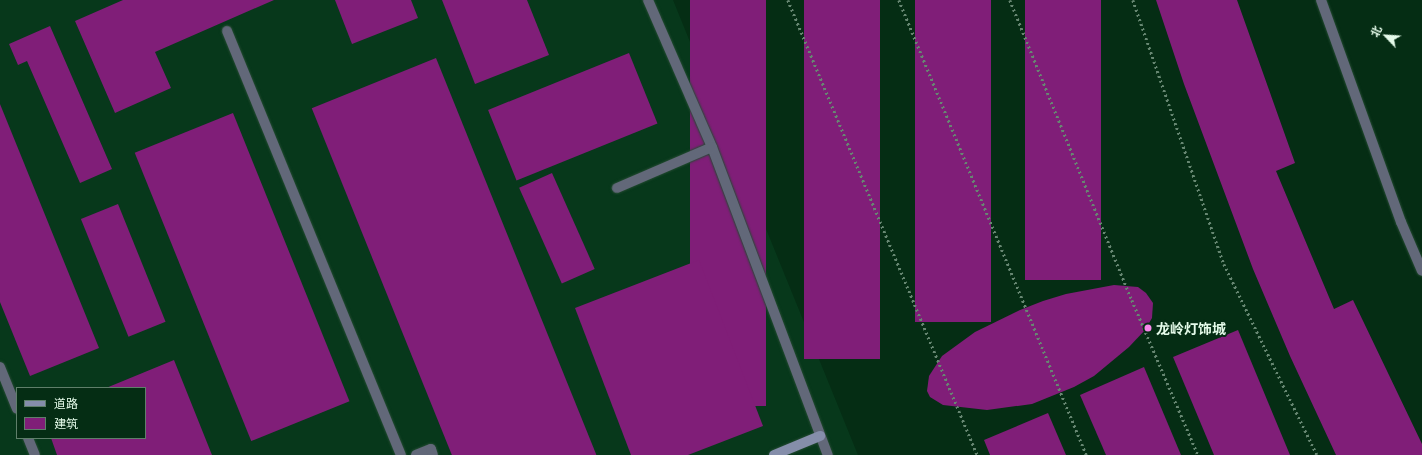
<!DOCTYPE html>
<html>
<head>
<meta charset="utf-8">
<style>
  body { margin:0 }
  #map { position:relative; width:1422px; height:455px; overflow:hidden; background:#052d14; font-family:Literata,"Noto Sans SC",serif }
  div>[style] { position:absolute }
  .built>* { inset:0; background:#07381b }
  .building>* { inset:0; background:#801e78; transform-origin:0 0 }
  .path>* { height:2.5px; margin-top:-1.25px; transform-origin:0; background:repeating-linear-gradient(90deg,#678772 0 2px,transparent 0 5px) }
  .roads { filter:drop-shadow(0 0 1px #244a32) drop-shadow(0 0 1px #244a32) }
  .street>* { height:10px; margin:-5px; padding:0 5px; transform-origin:5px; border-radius:5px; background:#626879 }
  .secondary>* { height:10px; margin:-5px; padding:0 5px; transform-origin:5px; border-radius:5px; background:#858eaa }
  .dots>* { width:11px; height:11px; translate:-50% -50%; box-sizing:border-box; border:2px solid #052d14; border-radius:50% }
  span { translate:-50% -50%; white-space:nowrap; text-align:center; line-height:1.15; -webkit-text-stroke:4px #052d14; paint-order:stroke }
  .poi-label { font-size:14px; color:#e5fbea; font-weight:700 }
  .left { translate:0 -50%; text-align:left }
  .legend { position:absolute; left:16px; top:387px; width:130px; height:52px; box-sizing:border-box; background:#052d14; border:1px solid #5f7f6a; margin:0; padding:5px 7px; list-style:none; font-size:12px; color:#e5fbea }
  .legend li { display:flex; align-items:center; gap:8px; height:20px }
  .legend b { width:20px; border:1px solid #5f7f6a }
  .north { position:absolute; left:1366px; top:16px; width:40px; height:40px; -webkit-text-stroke:3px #052d14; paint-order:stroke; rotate:295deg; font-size:11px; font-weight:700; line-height:16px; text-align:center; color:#e5fbea }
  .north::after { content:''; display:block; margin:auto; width:14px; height:18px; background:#e5fbea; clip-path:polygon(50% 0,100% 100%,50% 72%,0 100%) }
</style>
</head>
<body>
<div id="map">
  <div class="built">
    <div style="clip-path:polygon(evenodd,0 0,673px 0,858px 455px,0 455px,0 0,17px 388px,145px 388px,145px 438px,17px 438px,17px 388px)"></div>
  </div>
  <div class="building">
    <div style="clip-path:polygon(123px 0,274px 0,155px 52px,171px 88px,115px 113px,75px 21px)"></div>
    <div style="clip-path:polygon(335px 0,411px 0,418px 18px,352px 44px)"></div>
    <div style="clip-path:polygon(442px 0,527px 0,549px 55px,475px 84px)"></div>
    <div style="left:690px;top:0;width:76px;height:406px"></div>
    <div style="left:804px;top:0;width:76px;height:359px"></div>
    <div style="left:915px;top:0;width:76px;height:322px"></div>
    <div style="left:1025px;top:0;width:76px;height:280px"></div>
    <div style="clip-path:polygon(1156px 0,1237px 0,1295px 163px,1276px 171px,1334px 309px,1353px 300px,1422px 444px,1422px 455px,1336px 455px,1290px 356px,1253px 269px,1184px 84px)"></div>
    <div style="clip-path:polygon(50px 26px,112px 169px,80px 183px,27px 61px,18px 65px,9px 44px)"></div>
    <div style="left:629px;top:53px;width:76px;height:152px;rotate:68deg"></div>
    <div style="left:436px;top:58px;width:428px;height:134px;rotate:68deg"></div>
    <div style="clip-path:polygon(0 104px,99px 348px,30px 376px,0 302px)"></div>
    <div style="left:233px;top:113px;width:311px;height:106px;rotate:68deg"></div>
    <div style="left:552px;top:173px;width:105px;height:36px;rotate:66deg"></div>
    <div style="left:118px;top:204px;width:127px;height:40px;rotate:68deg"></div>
    <div style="clip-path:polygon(699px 260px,763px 426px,688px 455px,631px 455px,575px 308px)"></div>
    <div style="clip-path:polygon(1114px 285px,1138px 287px,1146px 293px,1153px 303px,1152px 318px,1145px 330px,1129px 347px,1094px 376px,1074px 387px,1032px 404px,987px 410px,943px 405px,930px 397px,927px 391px,929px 376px,942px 356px,975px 332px,1020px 310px,1043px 301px,1066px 294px)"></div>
    <div style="clip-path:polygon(1238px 330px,1290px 455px,1214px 455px,1173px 357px)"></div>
    <div style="clip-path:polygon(174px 360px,212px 455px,57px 455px,51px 438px,145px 438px,145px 388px,106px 388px)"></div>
    <div style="clip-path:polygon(1144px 367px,1181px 455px,1106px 455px,1080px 395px)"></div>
    <div style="clip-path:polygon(1048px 413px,1066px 455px,990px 455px,984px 440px)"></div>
  </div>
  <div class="path">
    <div style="left:788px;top:0;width:493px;rotate:67.4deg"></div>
    <div style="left:899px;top:0;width:492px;rotate:67.6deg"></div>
    <div style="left:1010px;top:0;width:324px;rotate:67.9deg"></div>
    <div style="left:1132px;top:300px;width:168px;rotate:66.9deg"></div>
    <div style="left:1133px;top:0;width:279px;rotate:71deg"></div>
    <div style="left:1224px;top:264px;width:212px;rotate:64deg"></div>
  </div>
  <div class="roads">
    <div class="street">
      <div style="left:648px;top:0;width:160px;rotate:66.5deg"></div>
      <div style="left:712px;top:147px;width:329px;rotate:69.4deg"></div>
      <div style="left:1321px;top:0;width:236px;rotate:70.2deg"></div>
      <div style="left:1401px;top:222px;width:53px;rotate:66.8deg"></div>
      <div style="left:227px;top:31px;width:458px;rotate:67.7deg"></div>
      <div style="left:617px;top:188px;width:103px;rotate:-23.3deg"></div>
      <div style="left:0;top:367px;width:45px;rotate:68deg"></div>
      <div style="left:28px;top:438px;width:18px;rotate:68deg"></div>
      <div style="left:416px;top:455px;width:16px;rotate:-22deg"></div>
      <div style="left:431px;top:449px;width:6px;rotate:72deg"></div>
    </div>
    <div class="secondary">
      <div style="left:774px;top:455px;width:50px;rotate:-22.4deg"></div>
    </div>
  </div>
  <div class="dots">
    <div style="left:1148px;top:328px;background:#f888ea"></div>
  </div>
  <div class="poi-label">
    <span class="left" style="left:1156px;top:328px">龙岭灯饰城</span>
  </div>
  <ul class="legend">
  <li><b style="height:5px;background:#858eaa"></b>道路</li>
  <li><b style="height:11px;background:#801e78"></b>建筑</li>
  </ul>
  <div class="north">北</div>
</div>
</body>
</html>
